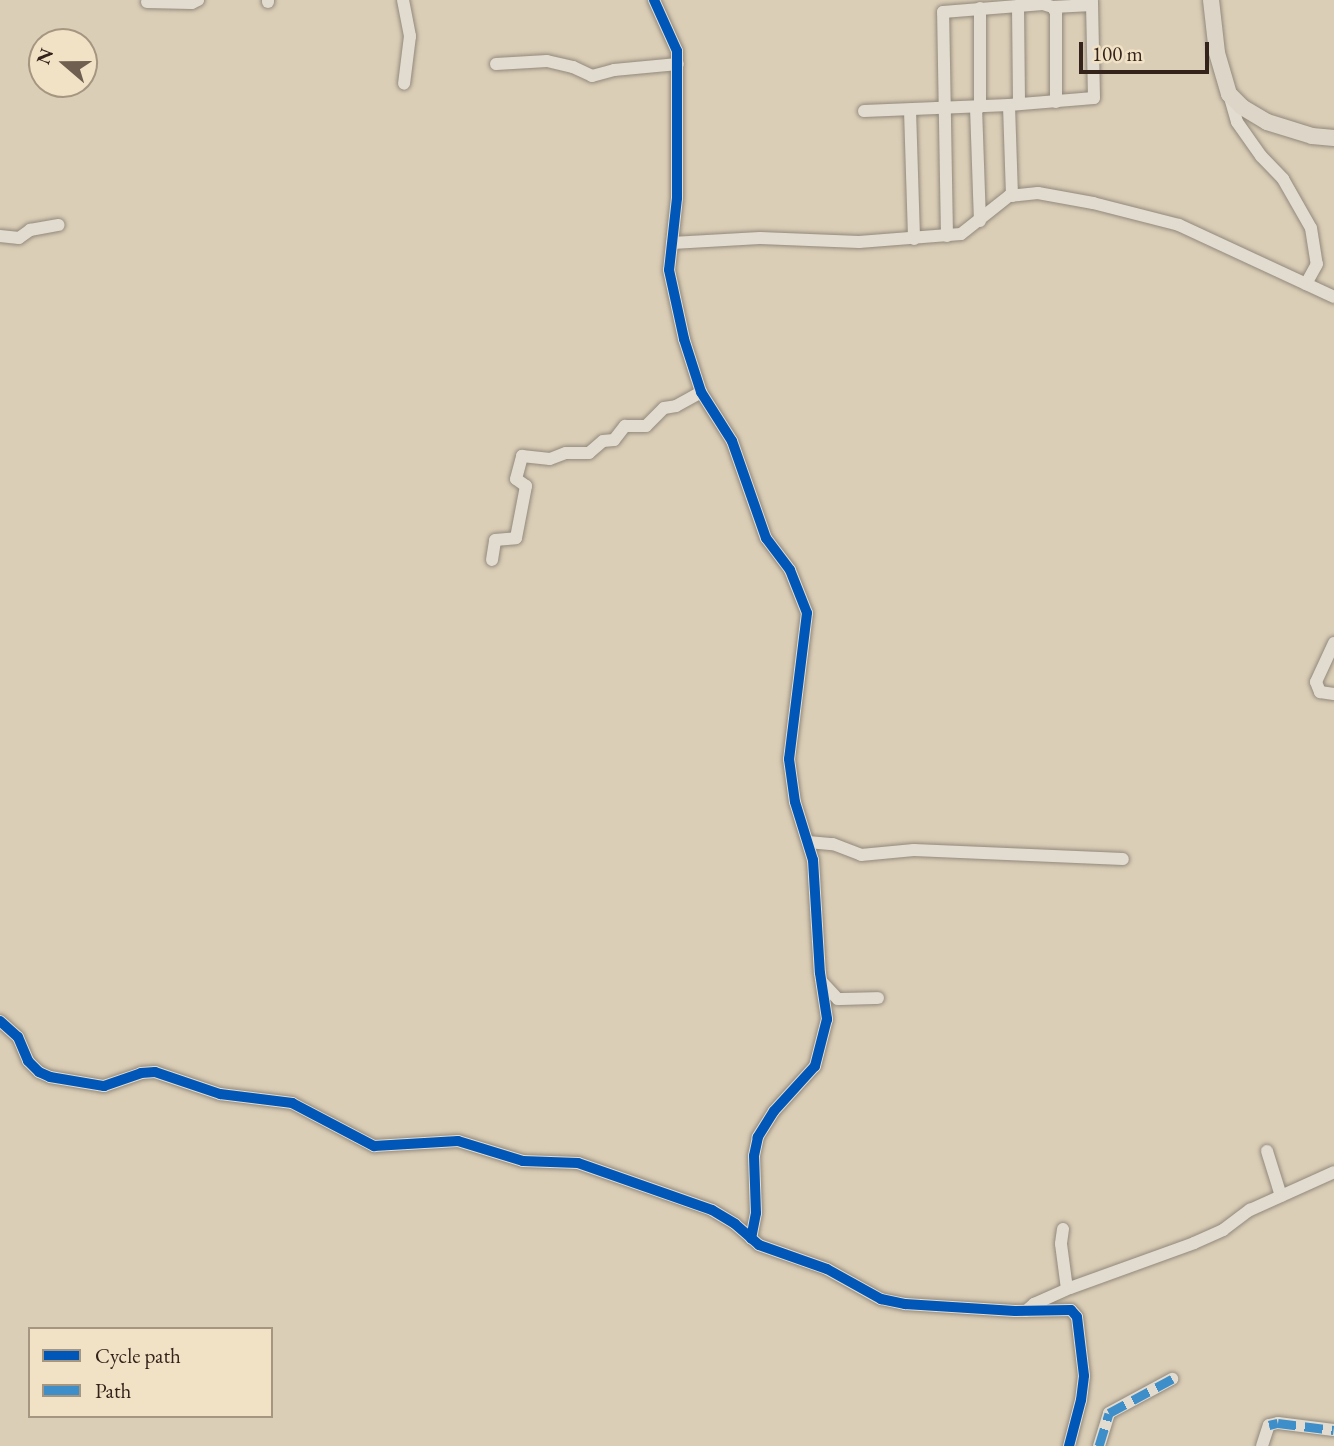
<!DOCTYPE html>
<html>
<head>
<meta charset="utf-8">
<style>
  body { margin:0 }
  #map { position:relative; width:1334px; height:1446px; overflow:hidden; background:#dbceb7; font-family:"EB Garamond",serif }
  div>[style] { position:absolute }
  .roads { filter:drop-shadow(0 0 2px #92897b) drop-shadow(0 0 2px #92897b) }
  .minor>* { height:12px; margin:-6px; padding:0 6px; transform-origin:6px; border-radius:6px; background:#e2dcd0 }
  .major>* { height:16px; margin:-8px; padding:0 8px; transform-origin:8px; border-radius:8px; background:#ddd6c8 }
  .quiet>* { height:9px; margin-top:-4.5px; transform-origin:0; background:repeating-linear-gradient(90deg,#3d8ec9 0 18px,transparent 0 27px) }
  .cycleway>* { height:10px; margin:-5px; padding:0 5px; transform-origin:5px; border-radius:5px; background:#0057b8 }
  span { translate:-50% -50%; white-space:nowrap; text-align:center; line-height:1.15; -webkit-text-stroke:5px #f1e2c6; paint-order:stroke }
  .legend { position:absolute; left:28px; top:1327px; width:245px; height:91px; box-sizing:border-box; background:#f1e2c6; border:2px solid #a59681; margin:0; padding:9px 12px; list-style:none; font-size:21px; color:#34231a }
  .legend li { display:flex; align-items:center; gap:14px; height:35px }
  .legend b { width:35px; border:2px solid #a59681 }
  .north { position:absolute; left:28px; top:28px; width:70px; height:70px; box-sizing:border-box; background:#f1e2c6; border:2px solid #a59681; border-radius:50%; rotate:290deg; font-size:19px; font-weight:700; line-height:28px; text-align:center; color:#34231a }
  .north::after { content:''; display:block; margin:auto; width:24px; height:32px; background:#6e5f51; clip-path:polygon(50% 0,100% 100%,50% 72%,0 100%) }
  .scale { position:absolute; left:1079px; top:42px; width:130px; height:32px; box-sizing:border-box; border:4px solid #34231a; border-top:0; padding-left:9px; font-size:21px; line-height:24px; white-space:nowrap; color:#34231a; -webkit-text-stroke:5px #f1e2c6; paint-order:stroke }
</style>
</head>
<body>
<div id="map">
  <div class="roads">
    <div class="minor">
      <div style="left:403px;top:0;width:37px;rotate:79deg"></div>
      <div style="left:410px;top:36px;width:48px;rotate:97.1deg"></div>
      <div style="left:654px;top:0;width:56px;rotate:65.7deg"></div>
      <div style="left:677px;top:51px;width:147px;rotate:90deg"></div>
      <div style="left:677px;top:198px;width:72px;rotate:96.3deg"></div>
      <div style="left:669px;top:270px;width:71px;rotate:77.7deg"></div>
      <div style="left:684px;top:339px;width:56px;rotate:72.2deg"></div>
      <div style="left:701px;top:392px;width:58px;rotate:57.7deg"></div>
      <div style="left:732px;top:441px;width:103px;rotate:70.7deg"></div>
      <div style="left:766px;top:538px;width:40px;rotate:53deg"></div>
      <div style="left:790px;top:570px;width:46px;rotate:68.4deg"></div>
      <div style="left:807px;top:613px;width:147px;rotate:97deg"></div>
      <div style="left:789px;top:759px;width:43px;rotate:82.1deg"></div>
      <div style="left:795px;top:802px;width:61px;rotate:72.8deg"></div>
      <div style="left:813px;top:860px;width:113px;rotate:86.5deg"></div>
      <div style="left:820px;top:973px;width:47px;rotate:81.3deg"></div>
      <div style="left:827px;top:1019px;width:49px;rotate:104.3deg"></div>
      <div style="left:815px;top:1066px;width:61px;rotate:132.3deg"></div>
      <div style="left:774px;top:1111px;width:31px;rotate:122deg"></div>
      <div style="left:758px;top:1137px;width:19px;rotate:102deg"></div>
      <div style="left:754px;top:1156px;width:57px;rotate:88deg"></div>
      <div style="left:756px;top:1213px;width:26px;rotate:101deg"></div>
      <div style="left:147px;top:2px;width:45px;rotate:1.3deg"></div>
      <div style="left:192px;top:3px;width:7px;rotate:-27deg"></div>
      <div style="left:268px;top:2px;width:2px;rotate:-90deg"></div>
      <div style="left:1018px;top:6px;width:98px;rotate:89.4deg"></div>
      <div style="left:1053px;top:7px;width:39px;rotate:-3deg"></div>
      <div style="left:980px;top:8px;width:99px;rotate:90deg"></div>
      <div style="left:496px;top:64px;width:51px;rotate:-3.4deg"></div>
      <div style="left:547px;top:61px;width:27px;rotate:13deg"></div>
      <div style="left:573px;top:67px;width:21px;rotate:25deg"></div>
      <div style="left:592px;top:76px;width:23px;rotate:-15deg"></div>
      <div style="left:614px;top:70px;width:64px;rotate:-5.4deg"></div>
      <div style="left:1229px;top:94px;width:29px;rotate:74deg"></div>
      <div style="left:1237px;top:122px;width:42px;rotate:54.8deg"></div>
      <div style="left:1261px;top:156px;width:32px;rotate:46deg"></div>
      <div style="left:1283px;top:179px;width:56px;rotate:60.3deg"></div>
      <div style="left:1311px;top:228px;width:36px;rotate:81deg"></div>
      <div style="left:1317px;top:264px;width:23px;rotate:119deg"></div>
      <div style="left:976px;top:107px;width:114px;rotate:88deg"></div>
      <div style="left:910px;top:110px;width:129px;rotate:88.2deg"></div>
      <div style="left:864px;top:111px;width:145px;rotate:-2.4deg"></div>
      <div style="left:1012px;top:196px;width:91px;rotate:-91.9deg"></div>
      <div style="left:1009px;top:105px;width:85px;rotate:-4.7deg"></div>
      <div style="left:1094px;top:98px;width:98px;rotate:-91.2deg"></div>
      <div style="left:0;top:236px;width:19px;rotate:6deg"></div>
      <div style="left:19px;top:238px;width:14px;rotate:-36deg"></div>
      <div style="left:30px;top:230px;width:29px;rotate:-10deg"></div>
      <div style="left:947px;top:236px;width:224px;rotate:-91deg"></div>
      <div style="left:943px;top:12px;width:100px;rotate:-4.6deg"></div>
      <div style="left:1043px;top:4px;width:10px;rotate:17deg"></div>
      <div style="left:1053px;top:7px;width:7px;rotate:63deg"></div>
      <div style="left:1056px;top:13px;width:89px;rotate:90deg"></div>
      <div style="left:672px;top:243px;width:88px;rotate:-3.3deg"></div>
      <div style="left:760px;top:238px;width:99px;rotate:2.3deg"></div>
      <div style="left:859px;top:242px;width:102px;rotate:-4.5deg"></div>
      <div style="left:961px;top:234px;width:61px;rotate:-38.4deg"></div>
      <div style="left:1009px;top:196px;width:29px;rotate:-6deg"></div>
      <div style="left:1038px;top:193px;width:56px;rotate:10.3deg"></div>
      <div style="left:1093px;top:203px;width:89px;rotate:14.3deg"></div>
      <div style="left:1179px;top:225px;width:171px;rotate:24.9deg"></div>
      <div style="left:492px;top:560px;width:20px;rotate:-81deg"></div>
      <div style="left:495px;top:540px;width:21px;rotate:-5deg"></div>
      <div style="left:516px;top:538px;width:53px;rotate:-79.1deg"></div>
      <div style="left:526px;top:486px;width:12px;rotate:-145deg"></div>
      <div style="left:516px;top:479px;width:24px;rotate:-75deg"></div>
      <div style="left:522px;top:456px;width:28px;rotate:6deg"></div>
      <div style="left:550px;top:459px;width:17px;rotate:-21deg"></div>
      <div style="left:566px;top:453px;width:23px"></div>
      <div style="left:589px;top:453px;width:18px;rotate:-41deg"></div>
      <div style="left:603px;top:441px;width:11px;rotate:-5deg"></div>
      <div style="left:614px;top:440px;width:18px;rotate:-52deg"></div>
      <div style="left:625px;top:426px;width:21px"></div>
      <div style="left:646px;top:426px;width:25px;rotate:-45deg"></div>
      <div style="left:664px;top:408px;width:12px;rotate:-9deg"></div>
      <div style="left:676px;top:406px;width:29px;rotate:-29deg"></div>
      <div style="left:1334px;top:643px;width:43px;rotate:114.8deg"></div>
      <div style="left:1316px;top:682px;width:11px;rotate:68deg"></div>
      <div style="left:1320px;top:692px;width:14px;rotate:8deg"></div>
      <div style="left:808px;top:842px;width:25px;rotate:5deg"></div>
      <div style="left:833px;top:844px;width:30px;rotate:21deg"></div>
      <div style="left:861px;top:855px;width:53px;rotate:-5.4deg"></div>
      <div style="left:914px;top:850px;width:209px;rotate:2.5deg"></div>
      <div style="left:822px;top:982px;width:23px;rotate:47deg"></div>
      <div style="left:838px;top:999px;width:40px;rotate:-1.4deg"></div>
      <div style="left:0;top:1021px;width:24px;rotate:42deg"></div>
      <div style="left:18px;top:1037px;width:26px;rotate:67deg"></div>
      <div style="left:28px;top:1061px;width:16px;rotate:45deg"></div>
      <div style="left:39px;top:1072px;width:12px;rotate:24deg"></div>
      <div style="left:50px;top:1077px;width:55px;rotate:9.5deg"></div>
      <div style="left:104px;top:1086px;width:39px;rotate:-19deg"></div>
      <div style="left:141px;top:1073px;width:14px;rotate:-4deg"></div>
      <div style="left:155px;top:1072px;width:69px;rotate:18.7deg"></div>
      <div style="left:220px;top:1094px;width:73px;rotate:7.1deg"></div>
      <div style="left:292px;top:1103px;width:93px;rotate:27.7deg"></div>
      <div style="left:374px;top:1146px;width:84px;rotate:-3.4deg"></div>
      <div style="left:458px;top:1141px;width:68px;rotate:17.1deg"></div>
      <div style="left:523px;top:1161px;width:55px;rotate:2.1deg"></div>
      <div style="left:578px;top:1163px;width:142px;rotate:19.3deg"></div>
      <div style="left:712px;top:1210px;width:27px;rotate:31deg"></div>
      <div style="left:735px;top:1224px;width:32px;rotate:41deg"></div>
      <div style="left:759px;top:1245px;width:72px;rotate:19.4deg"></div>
      <div style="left:827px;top:1269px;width:62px;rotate:29.1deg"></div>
      <div style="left:881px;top:1299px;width:25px;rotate:12deg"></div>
      <div style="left:905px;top:1304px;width:110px;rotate:3.6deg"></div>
      <div style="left:1015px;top:1311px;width:56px;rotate:-1deg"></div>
      <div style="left:1071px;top:1310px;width:9px;rotate:49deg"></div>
      <div style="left:1077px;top:1317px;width:59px;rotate:83.2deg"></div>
      <div style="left:1084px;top:1376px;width:24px;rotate:97deg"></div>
      <div style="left:1081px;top:1400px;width:48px;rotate:104.6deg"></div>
      <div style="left:1267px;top:1151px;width:47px;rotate:72.7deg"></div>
      <div style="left:1063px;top:1229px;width:15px;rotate:98deg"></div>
      <div style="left:1061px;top:1244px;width:45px;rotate:82.4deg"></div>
      <div style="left:1026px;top:1311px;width:11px;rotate:-41deg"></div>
      <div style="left:1034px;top:1304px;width:39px;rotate:-24deg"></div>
      <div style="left:1070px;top:1288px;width:132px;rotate:-19.9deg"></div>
      <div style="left:1194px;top:1243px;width:32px;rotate:-24deg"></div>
      <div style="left:1223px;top:1230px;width:34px;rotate:-37deg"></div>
      <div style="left:1250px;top:1210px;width:92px;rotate:-24.3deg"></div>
      <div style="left:1099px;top:1446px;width:34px;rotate:-73deg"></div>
      <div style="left:1109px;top:1413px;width:72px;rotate:-28.4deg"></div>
      <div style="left:1262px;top:1446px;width:22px;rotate:-72deg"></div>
      <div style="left:1269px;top:1425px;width:9px;rotate:-13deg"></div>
      <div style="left:1278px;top:1423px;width:56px;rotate:7.1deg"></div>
    </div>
    <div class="major">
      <div style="left:1211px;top:0;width:53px;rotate:83.5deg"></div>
      <div style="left:1217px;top:53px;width:43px;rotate:73.7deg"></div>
      <div style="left:1229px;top:94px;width:18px;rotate:45deg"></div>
      <div style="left:1242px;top:107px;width:29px;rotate:31deg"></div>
      <div style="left:1267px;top:122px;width:47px;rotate:17.3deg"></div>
      <div style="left:1312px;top:136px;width:22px;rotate:5deg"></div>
    </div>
  </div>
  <div class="quiet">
    <div style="left:1269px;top:1425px;width:9px;rotate:-13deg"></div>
    <div style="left:1278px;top:1423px;width:56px;rotate:7.1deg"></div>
    <div style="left:1099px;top:1446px;width:34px;rotate:-73deg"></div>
    <div style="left:1109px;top:1413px;width:72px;rotate:-28.4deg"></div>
  </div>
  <div class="cycleway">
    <div style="left:654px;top:0;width:56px;rotate:65.7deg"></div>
    <div style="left:677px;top:51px;width:147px;rotate:90deg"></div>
    <div style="left:677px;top:198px;width:72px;rotate:96.3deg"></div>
    <div style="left:669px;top:270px;width:71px;rotate:77.7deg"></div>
    <div style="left:684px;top:339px;width:56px;rotate:72.2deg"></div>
    <div style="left:701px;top:392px;width:58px;rotate:57.7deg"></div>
    <div style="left:732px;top:441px;width:103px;rotate:70.7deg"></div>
    <div style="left:766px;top:538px;width:40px;rotate:53deg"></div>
    <div style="left:790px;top:570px;width:46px;rotate:68.4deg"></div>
    <div style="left:807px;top:613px;width:147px;rotate:97deg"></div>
    <div style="left:789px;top:759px;width:43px;rotate:82.1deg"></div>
    <div style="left:795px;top:802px;width:61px;rotate:72.8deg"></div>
    <div style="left:813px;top:860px;width:113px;rotate:86.5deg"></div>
    <div style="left:820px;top:973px;width:47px;rotate:81.3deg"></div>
    <div style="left:827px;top:1019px;width:49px;rotate:104.3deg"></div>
    <div style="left:815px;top:1066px;width:61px;rotate:132.3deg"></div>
    <div style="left:774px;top:1111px;width:31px;rotate:122deg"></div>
    <div style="left:758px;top:1137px;width:19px;rotate:102deg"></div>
    <div style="left:754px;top:1156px;width:57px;rotate:88deg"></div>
    <div style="left:756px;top:1213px;width:26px;rotate:101deg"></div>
    <div style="left:0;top:1021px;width:24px;rotate:42deg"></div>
    <div style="left:18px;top:1037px;width:26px;rotate:67deg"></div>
    <div style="left:28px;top:1061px;width:16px;rotate:45deg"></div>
    <div style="left:39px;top:1072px;width:12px;rotate:24deg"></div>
    <div style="left:50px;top:1077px;width:55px;rotate:9.5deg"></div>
    <div style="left:104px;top:1086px;width:39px;rotate:-19deg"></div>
    <div style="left:141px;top:1073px;width:14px;rotate:-4deg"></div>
    <div style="left:155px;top:1072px;width:69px;rotate:18.7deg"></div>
    <div style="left:220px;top:1094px;width:73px;rotate:7.1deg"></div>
    <div style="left:292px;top:1103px;width:93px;rotate:27.7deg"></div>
    <div style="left:374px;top:1146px;width:84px;rotate:-3.4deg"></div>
    <div style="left:458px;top:1141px;width:68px;rotate:17.1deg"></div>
    <div style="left:523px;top:1161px;width:55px;rotate:2.1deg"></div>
    <div style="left:578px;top:1163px;width:142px;rotate:19.3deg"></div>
    <div style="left:712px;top:1210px;width:27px;rotate:31deg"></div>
    <div style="left:735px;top:1224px;width:32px;rotate:41deg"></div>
    <div style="left:759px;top:1245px;width:72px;rotate:19.4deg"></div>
    <div style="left:827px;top:1269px;width:62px;rotate:29.1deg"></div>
    <div style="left:881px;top:1299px;width:25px;rotate:12deg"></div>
    <div style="left:905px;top:1304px;width:110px;rotate:3.6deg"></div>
    <div style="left:1015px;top:1311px;width:56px;rotate:-1deg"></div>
    <div style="left:1071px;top:1310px;width:9px;rotate:49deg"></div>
    <div style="left:1077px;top:1317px;width:59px;rotate:83.2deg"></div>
    <div style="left:1084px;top:1376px;width:24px;rotate:97deg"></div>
    <div style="left:1081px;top:1400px;width:48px;rotate:104.6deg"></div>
  </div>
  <ul class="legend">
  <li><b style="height:9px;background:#0057b8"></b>Cycle path</li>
  <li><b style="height:9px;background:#3d8ec9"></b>Path</li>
  </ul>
  <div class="north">N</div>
  <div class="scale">100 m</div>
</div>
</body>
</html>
